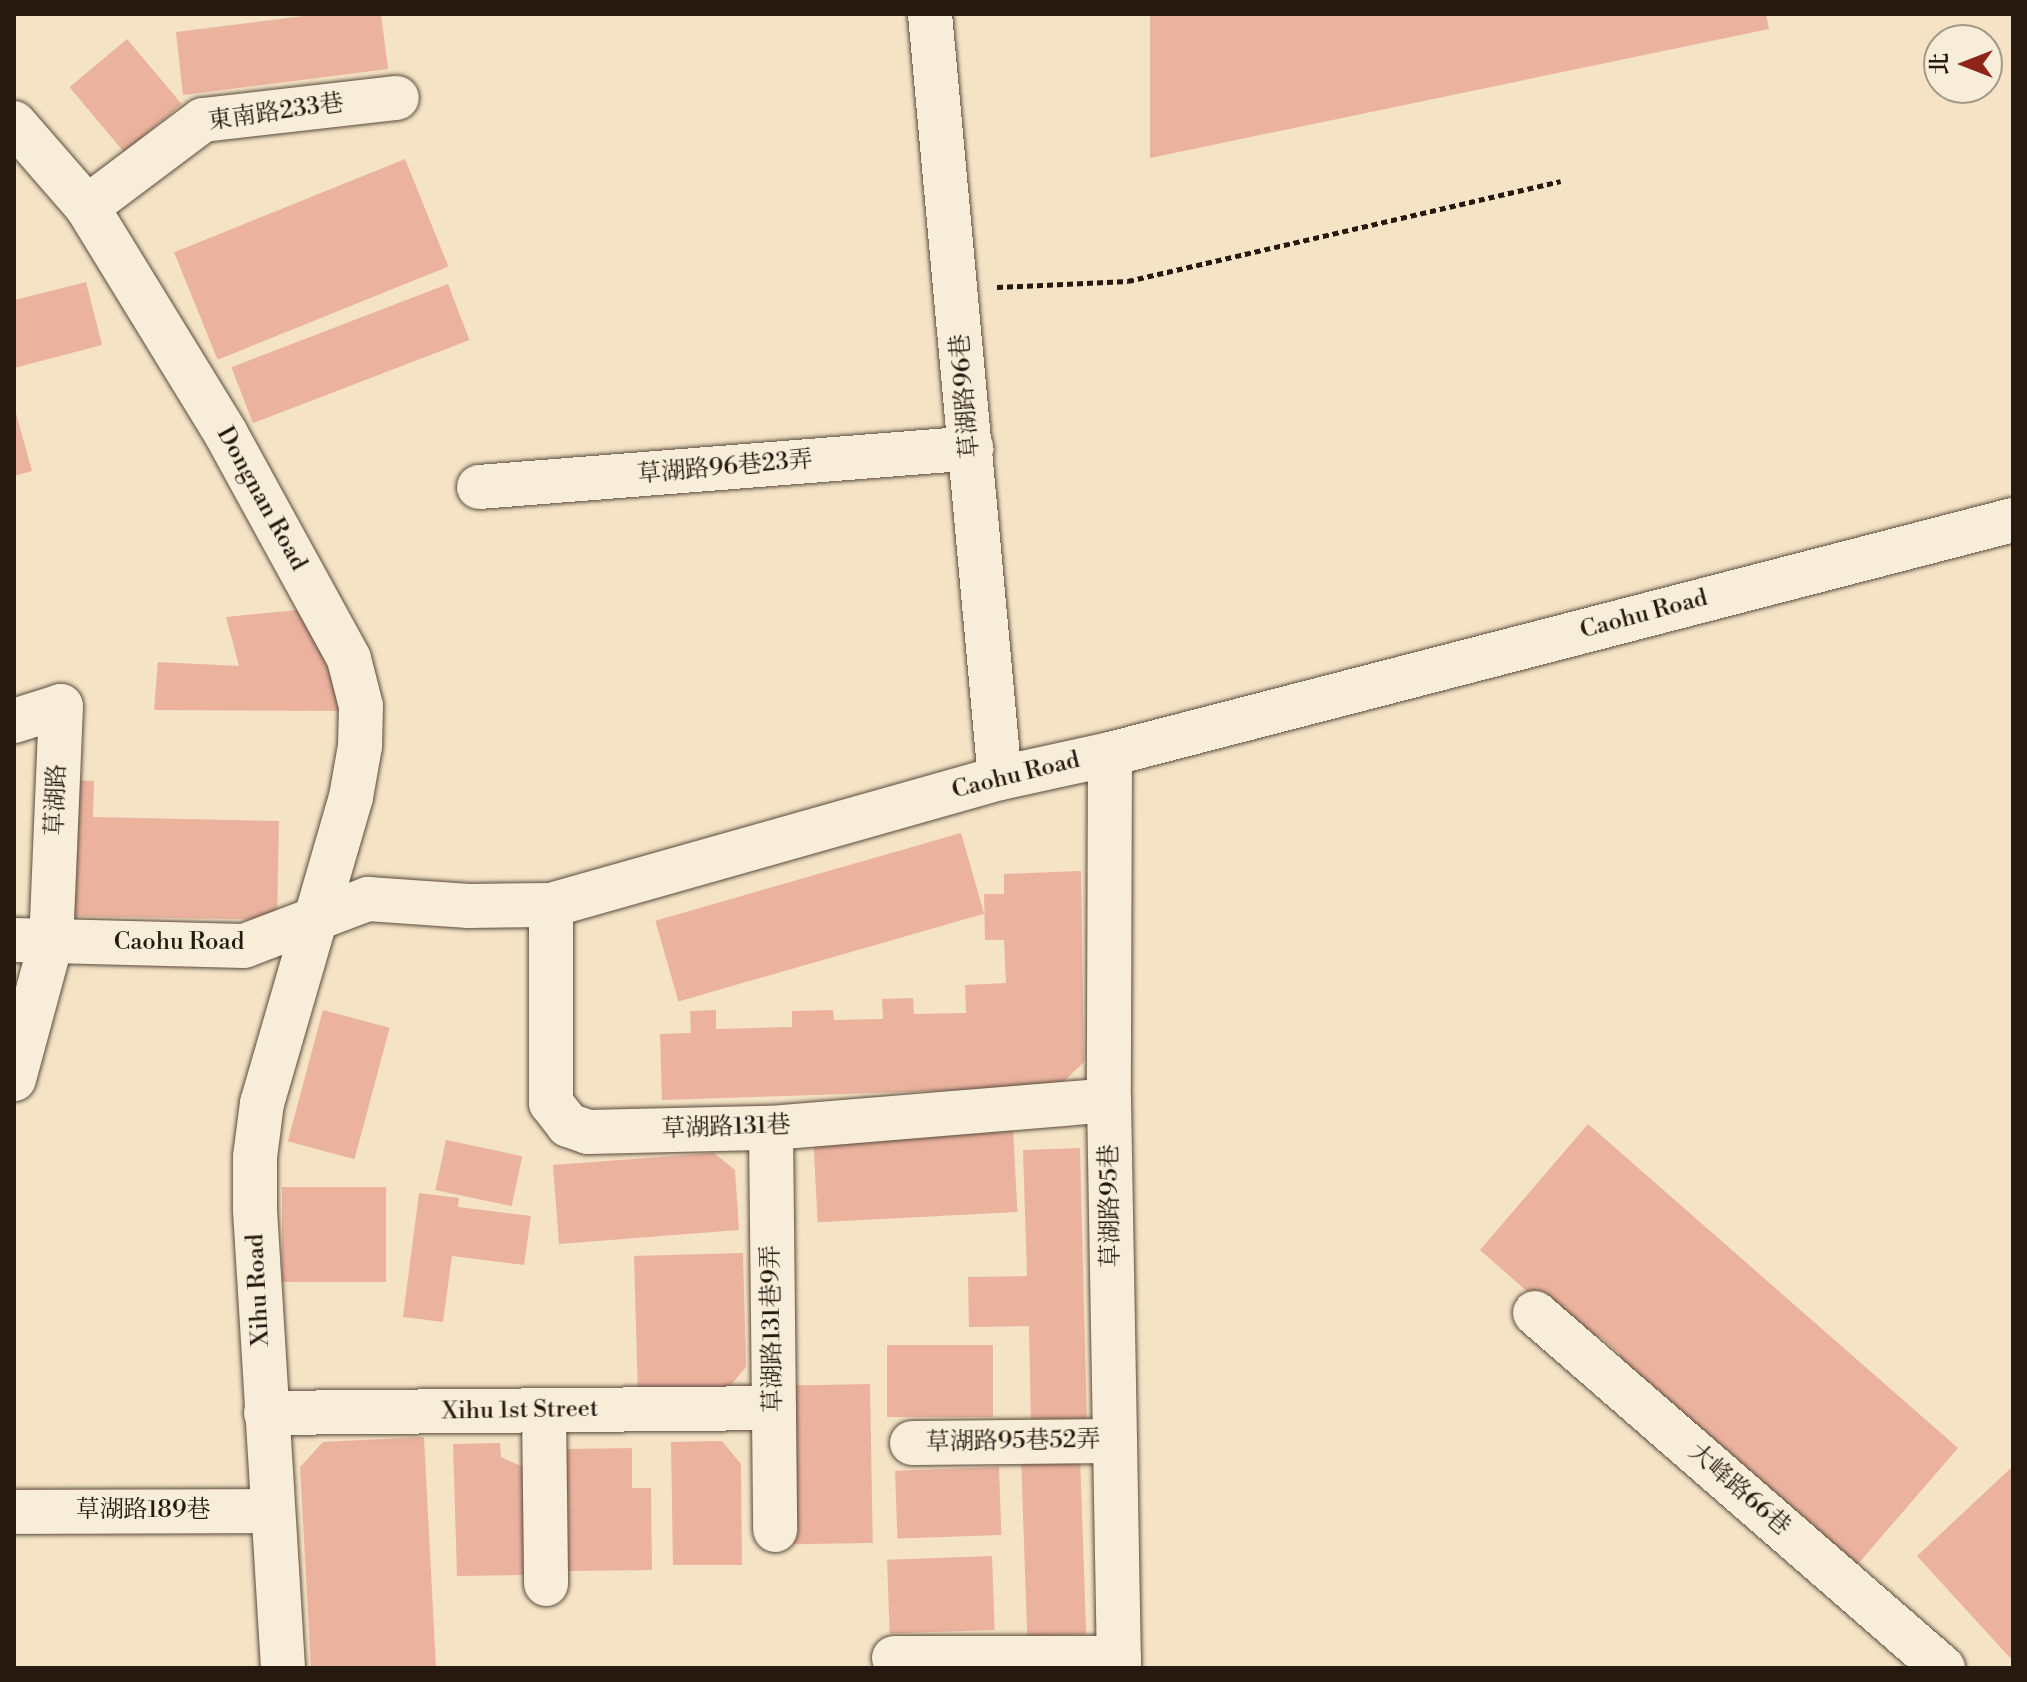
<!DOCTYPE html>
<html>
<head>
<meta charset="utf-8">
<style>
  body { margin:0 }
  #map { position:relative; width:2027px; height:1682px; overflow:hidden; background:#f4e3c5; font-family:"Libre Bodoni","Noto Serif TC",serif }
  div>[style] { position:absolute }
  .building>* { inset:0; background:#ebb39e; transform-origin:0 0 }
  .path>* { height:5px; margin-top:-2.5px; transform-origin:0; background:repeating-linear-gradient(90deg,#251910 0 6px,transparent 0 10px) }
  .roads { filter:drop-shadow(0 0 2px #594c3d) drop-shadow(0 0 2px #594c3d) }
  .minor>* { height:44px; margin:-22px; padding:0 22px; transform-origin:22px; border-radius:22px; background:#f8edd9 }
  span { translate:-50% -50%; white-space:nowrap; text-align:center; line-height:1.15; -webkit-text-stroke:6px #f8edd9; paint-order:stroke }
  .street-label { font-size:24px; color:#251910 }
  .frame { position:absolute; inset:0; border:16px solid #251910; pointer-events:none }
  .north { position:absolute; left:1923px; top:24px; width:80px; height:80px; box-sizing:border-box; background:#f8edd9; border:2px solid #a49889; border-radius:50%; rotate:270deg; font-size:22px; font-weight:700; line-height:32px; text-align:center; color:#251910 }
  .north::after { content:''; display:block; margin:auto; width:28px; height:36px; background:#8f2418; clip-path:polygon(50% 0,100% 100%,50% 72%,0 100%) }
</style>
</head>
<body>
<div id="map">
  <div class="building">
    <div style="clip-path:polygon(319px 14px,381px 14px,388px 69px,183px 95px,176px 32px)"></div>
    <div style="clip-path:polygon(1150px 14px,1766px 14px,1769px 29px,1150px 158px)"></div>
    <div style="left:127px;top:39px;width:85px;height:75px;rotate:50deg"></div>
    <div style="left:405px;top:159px;width:116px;height:249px;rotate:68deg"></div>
    <div style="clip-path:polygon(86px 282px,102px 345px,14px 368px,14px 300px)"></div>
    <div style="left:448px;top:284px;width:60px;height:232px;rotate:69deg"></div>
    <div style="clip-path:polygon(14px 406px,32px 471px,14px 476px)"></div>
    <div style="clip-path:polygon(308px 609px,342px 711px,154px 710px,158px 662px,239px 666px,226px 617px)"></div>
    <div style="clip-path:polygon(67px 780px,94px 781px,93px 817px,279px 821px,277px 920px,64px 916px)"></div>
    <div style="left:961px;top:833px;width:84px;height:318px;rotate:74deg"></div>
    <div style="clip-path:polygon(1081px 871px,1084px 1062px,1058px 1087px,662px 1100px,660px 1034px,691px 1033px,690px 1011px,716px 1010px,716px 1029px,792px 1027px,792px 1011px,833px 1010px,834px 1020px,883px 1019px,882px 999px,913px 998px,914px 1014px,966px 1013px,965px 985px,1006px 983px,1004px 940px,985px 940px,984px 894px,1004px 894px,1004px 874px)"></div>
    <div style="left:323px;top:1010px;width:69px;height:136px;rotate:15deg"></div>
    <div style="clip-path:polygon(1588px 1124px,1958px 1448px,1851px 1572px,1616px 1359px,1620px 1354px,1599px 1336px,1590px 1347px,1480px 1250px)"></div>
    <div style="left:1013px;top:1128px;width:84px;height:200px;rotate:87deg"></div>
    <div style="left:446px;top:1140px;width:78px;height:51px;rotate:12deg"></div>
    <div style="clip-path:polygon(1080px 1148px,1087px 1425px,1031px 1427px,1029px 1326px,969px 1327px,968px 1277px,1027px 1276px,1023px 1150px)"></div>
    <div style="clip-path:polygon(714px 1153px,735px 1170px,739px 1230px,559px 1244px,553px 1165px)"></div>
    <div style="left:386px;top:1187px;width:95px;height:104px;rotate:90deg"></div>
    <div style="clip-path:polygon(419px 1193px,459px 1198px,458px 1207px,531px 1216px,524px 1265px,452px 1256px,443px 1322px,403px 1317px)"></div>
    <div style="clip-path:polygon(743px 1253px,746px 1367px,723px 1394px,638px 1396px,634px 1256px)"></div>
    <div style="left:887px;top:1345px;width:106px;height:72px"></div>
    <div style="left:870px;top:1384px;width:159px;height:79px;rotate:89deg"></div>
    <div style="clip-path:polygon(424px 1437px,436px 1668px,311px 1668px,300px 1467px,323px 1442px)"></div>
    <div style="clip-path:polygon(722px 1441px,741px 1464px,742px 1565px,673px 1565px,671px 1442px)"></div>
    <div style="clip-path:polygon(500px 1443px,501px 1457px,525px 1468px,527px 1575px,457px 1576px,453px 1444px)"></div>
    <div style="clip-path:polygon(632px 1448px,632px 1488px,651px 1488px,652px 1570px,566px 1571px,564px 1449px)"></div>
    <div style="left:1080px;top:1456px;width:178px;height:59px;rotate:88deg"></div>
    <div style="clip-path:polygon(2013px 1466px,2013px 1661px,1917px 1556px)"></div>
    <div style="left:999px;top:1467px;width:68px;height:104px;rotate:88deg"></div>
    <div style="left:992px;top:1556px;width:74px;height:105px;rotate:88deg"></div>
  </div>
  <div class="path">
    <div style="left:997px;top:287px;width:131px;rotate:-2.6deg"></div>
    <div style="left:1128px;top:281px;width:444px;rotate:-13deg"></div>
  </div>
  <div class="roads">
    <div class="minor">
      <div style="left:930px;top:14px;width:767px;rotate:84.77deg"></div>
      <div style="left:14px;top:123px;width:111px;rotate:49deg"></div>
      <div style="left:87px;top:207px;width:266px;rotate:58.5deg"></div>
      <div style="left:226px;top:434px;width:256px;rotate:61.3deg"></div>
      <div style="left:349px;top:659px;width:49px;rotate:75.7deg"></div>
      <div style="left:361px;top:706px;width:40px;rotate:91.4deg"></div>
      <div style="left:360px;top:746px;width:52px;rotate:100deg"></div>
      <div style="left:351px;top:797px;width:319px;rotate:106.2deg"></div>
      <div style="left:262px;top:1103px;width:54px;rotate:97.4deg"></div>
      <div style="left:255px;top:1157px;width:53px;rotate:90deg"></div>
      <div style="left:255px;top:1210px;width:459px;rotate:86.5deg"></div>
      <div style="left:87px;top:207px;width:145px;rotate:-36.9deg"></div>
      <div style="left:203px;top:120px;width:195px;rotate:-6.5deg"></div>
      <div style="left:479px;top:487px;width:494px;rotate:-4.5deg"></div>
      <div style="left:14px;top:721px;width:49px;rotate:-17.7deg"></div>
      <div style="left:61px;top:706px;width:236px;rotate:92.4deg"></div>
      <div style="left:51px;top:942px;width:142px;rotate:105.1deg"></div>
      <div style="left:1110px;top:754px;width:346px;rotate:90.2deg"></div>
      <div style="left:1109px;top:1100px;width:568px;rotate:88.99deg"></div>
      <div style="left:551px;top:905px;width:198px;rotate:90deg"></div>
      <div style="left:551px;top:1103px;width:28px;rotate:52deg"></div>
      <div style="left:568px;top:1125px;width:21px;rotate:19deg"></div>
      <div style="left:588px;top:1132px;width:183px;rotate:-1.3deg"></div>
      <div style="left:771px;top:1128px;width:339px;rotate:-4.7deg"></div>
      <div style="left:14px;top:940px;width:230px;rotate:1.5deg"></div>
      <div style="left:244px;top:946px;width:133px;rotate:-20.8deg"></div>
      <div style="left:368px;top:899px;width:101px;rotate:4deg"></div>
      <div style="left:469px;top:906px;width:82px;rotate:-0.7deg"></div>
      <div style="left:551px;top:905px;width:467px;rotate:-15.8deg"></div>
      <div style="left:1000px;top:778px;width:113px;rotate:-12.3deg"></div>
      <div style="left:1110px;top:754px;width:933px;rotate:-14.53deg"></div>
      <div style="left:771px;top:1128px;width:402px;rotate:89.4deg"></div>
      <div style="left:1535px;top:1313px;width:541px;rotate:41.03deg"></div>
      <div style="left:544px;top:1411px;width:173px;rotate:89.3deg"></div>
      <div style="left:266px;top:1413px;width:508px;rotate:-0.56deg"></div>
      <div style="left:912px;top:1443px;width:203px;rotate:-0.6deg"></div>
      <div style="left:14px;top:1512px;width:258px;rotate:-0.2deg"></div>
      <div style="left:894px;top:1658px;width:225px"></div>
    </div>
  </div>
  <div class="street-label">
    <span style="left:276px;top:113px;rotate:-8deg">東南路233巷</span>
    <span style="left:966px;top:396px;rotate:-95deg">草湖路96巷</span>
    <span style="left:725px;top:468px;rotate:-5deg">草湖路96巷23弄</span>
    <span style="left:261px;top:499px;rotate:61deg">Dongnan Road</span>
    <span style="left:1644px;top:615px;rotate:-15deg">Caohu Road</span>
    <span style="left:1016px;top:776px;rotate:-14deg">Caohu Road</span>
    <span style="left:57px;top:800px;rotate:-88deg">草湖路</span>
    <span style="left:179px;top:943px">Caohu Road</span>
    <span style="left:726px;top:1128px;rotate:-2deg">草湖路131巷</span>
    <span style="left:1111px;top:1206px;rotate:-91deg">草湖路95巷</span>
    <span style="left:259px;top:1290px;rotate:-93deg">Xihu Road</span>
    <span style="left:773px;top:1329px;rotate:-91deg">草湖路131巷9弄</span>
    <span style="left:520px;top:1411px;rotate:-1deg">Xihu 1st Street</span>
    <span style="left:1013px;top:1442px;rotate:-1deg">草湖路95巷52弄</span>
    <span style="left:1739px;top:1490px;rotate:41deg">大峰路66巷</span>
    <span style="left:143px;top:1511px">草湖路189巷</span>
  </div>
  <div class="frame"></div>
  <div class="north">北</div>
</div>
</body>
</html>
